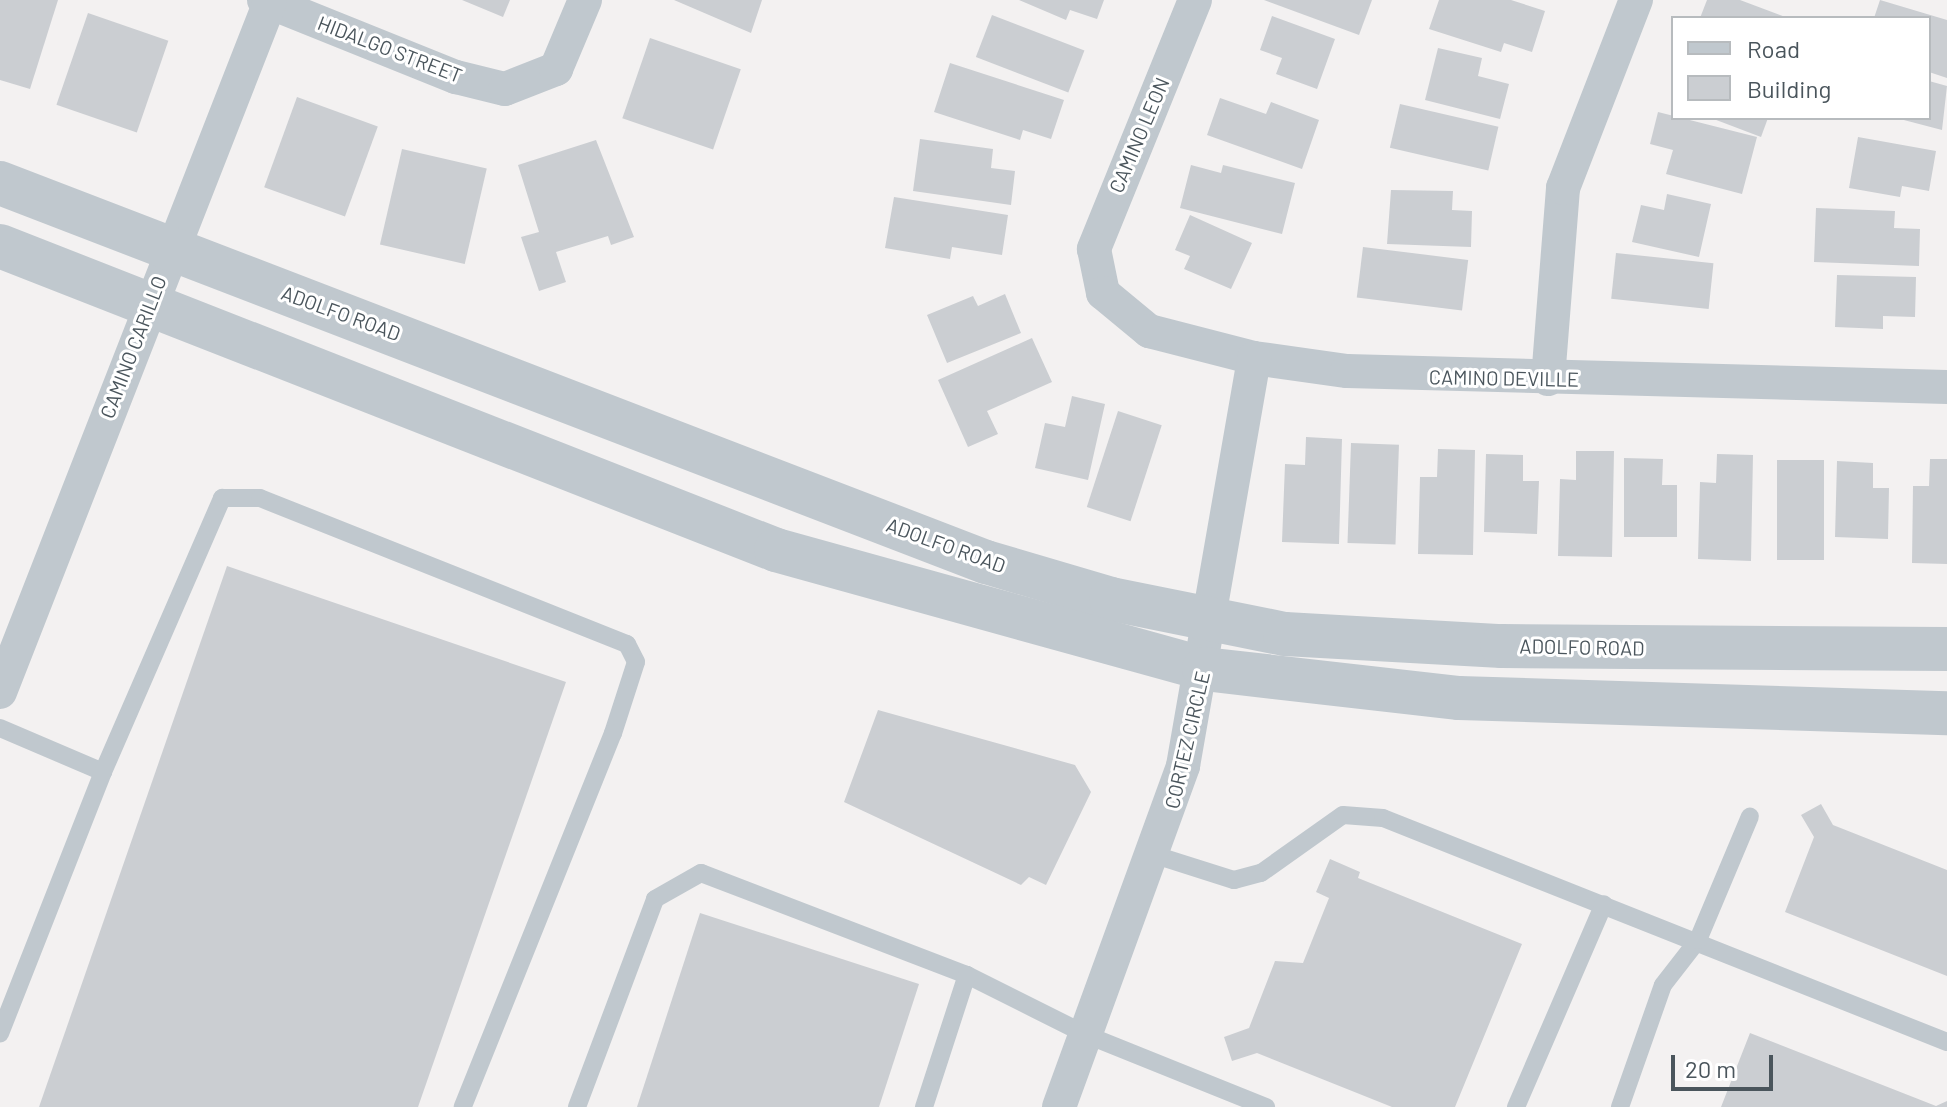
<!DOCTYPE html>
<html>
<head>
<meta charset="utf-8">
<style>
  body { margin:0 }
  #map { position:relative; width:1947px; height:1107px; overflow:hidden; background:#f3f1f1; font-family:Barlow,sans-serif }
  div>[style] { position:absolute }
  .building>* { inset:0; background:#cbced2; transform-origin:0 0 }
  .service>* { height:18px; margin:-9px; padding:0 9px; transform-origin:9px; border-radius:9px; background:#c0c8ce }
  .minor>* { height:34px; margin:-17px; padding:0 17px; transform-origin:17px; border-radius:17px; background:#c0c8ce }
  .tertiary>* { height:44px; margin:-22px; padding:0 22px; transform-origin:22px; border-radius:22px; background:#c0c8ce }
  span { translate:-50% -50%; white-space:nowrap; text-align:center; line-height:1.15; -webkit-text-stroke:6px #fff; paint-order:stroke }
  .street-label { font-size:20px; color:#4a555c }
  .legend { position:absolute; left:1671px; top:16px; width:260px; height:104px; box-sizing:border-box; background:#fff; border:2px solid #b7bbbe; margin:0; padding:10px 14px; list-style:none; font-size:24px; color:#4a555c }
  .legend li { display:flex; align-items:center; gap:16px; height:40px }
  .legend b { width:40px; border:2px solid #b7bbbe }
  .scale { position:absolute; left:1671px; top:1055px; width:102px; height:36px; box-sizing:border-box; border:4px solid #4a555c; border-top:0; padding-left:10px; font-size:24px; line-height:28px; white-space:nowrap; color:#4a555c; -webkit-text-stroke:6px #fff; paint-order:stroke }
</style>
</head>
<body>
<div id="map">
  <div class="building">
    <div style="clip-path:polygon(0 0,58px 0,30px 89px,0 80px)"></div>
    <div style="clip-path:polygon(462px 0,510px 0,503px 17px)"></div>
    <div style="clip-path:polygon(674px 0,762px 0,751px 33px)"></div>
    <div style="clip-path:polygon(1019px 0,1104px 0,1097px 19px,1070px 10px,1066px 20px)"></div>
    <div style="clip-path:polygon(1264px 0,1372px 0,1359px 35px)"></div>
    <div style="clip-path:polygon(1439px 0,1511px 0,1545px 11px,1532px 52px,1504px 43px,1501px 52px,1429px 29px)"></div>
    <div style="clip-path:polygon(1707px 0,1740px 0,1788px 18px,1700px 18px)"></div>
    <div style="clip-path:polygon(1880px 0,1947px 20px,1947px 78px,1929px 72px,1929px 18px,1874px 18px)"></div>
    <div style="left:88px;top:13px;width:85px;height:97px;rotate:19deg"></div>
    <div style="left:992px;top:15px;width:99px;height:45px;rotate:21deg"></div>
    <div style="clip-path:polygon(1272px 16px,1335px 39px,1317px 89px,1276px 74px,1282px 58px,1260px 50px)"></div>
    <div style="left:650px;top:38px;width:96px;height:85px;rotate:19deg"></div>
    <div style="clip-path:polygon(1438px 48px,1482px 58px,1478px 76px,1509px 84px,1500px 119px,1425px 100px)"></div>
    <div style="clip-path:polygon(950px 63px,1064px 100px,1051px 139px,1023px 130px,1020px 140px,934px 112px)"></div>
    <div style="clip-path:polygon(1929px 81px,1947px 86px,1942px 130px,1900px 119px,1929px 118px)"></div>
    <div style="left:297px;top:97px;width:86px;height:96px;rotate:20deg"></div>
    <div style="clip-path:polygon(1220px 98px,1266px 114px,1271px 102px,1319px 120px,1302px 169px,1207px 135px)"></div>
    <div style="left:1400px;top:104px;width:101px;height:45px;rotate:13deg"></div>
    <div style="clip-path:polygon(1658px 112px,1757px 137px,1742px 194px,1666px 174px,1673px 150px,1650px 144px)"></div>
    <div style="clip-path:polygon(1711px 118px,1768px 118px,1761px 137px)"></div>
    <div style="clip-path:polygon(1858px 137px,1936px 151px,1929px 191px,1902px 186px,1900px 197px,1849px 188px)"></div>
    <div style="clip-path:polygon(920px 139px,993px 149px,991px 168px,1015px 171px,1011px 205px,913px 191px)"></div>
    <div style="clip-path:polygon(596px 140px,634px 237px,611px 245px,608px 236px,556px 252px,566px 282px,539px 291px,521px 237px,539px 232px,518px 165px)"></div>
    <div style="left:402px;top:149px;width:87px;height:98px;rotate:13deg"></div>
    <div style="clip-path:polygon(1191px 165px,1221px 173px,1223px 165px,1295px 183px,1282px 234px,1180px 208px)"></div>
    <div style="clip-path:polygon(1391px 190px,1453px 191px,1452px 210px,1472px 211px,1471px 247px,1387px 244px)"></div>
    <div style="clip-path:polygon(1667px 194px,1711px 204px,1699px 257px,1632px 242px,1641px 205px,1664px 210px)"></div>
    <div style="clip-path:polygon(894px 197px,1008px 215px,1002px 255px,952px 247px,950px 259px,885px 248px)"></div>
    <div style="clip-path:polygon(1816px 208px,1895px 211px,1894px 228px,1920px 229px,1919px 266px,1814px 262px)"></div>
    <div style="clip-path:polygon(1190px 215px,1252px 243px,1231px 289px,1184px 269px,1190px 256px,1175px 250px)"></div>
    <div style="left:1363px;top:247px;width:106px;height:51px;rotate:7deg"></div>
    <div style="left:1616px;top:253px;width:98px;height:46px;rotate:6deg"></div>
    <div style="clip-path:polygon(1837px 275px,1916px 277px,1915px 317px,1883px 316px,1883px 329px,1835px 327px)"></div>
    <div style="clip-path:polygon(1005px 294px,1021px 333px,947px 363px,927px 315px,973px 296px,978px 306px)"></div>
    <div style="clip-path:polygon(1032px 338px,1052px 382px,987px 411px,998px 434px,968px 447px,938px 380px)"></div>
    <div style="clip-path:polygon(1072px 396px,1105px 404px,1088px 480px,1035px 468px,1045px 423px,1065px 427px)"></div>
    <div style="left:1118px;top:411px;width:46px;height:101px;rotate:18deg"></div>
    <div style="clip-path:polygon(1306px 437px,1342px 439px,1339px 544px,1282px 542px,1285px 464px,1305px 465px)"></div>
    <div style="left:1351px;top:443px;width:48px;height:100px;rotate:2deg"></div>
    <div style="clip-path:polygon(1438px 449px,1475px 450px,1473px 555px,1418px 554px,1420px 477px,1437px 477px)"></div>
    <div style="clip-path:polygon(1576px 451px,1614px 451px,1612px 557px,1558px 556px,1560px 479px,1576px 480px)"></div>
    <div style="clip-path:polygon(1486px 454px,1523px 455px,1523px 481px,1539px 481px,1537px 534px,1484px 532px)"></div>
    <div style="clip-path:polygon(1717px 454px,1753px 455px,1751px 561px,1698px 559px,1700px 482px,1716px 483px)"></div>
    <div style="clip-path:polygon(1624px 458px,1663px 459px,1662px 485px,1677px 485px,1677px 537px,1624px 537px)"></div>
    <div style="clip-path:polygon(1930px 459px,1947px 459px,1947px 564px,1912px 563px,1913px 486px,1929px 486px)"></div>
    <div style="left:1777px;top:460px;width:47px;height:100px"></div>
    <div style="clip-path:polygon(1837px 461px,1873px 463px,1873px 488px,1889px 488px,1888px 539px,1835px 537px)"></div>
    <div style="clip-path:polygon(227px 566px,566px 682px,418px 1107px,39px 1107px)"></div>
    <div style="clip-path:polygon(878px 710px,1075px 765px,1091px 792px,1046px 885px,1029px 877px,1021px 885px,844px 802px)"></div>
    <div style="clip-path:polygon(1821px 804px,1833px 825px,1947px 870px,1947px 976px,1785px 912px,1814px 837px,1801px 815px)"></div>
    <div style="clip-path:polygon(1330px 859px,1360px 872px,1358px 878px,1522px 944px,1455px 1107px,1392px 1107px,1257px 1053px,1232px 1061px,1224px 1037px,1249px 1028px,1275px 961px,1303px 963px,1329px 898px,1316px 892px)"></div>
    <div style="clip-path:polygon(700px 913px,919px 984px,879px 1107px,637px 1107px)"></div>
    <div style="clip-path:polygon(1750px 1033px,1936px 1106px,1947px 1101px,1947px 1107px,1721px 1107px)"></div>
  </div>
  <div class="service">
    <div style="left:0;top:728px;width:112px;rotate:23.1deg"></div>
    <div style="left:103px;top:772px;width:281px;rotate:111.5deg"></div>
    <div style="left:103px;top:772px;width:299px;rotate:-66.5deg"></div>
    <div style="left:222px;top:498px;width:38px"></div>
    <div style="left:260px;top:498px;width:395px;rotate:21.7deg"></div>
    <div style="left:627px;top:644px;width:20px;rotate:63deg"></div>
    <div style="left:636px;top:662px;width:75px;rotate:107.9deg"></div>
    <div style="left:613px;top:733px;width:403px;rotate:111.9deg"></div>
    <div style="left:1155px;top:855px;width:83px;rotate:17.6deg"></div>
    <div style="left:1234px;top:880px;width:28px;rotate:-15deg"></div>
    <div style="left:1261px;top:873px;width:100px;rotate:-35.3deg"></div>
    <div style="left:1343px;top:815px;width:40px;rotate:4.3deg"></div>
    <div style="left:1383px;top:818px;width:607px;rotate:21.66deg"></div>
    <div style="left:577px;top:1107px;width:222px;rotate:-69.4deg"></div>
    <div style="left:655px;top:899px;width:53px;rotate:-29.5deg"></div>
    <div style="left:701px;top:873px;width:285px;rotate:21deg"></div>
    <div style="left:967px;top:975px;width:134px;rotate:26.6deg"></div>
    <div style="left:1087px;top:1035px;width:193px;rotate:21.9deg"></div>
    <div style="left:924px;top:1107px;width:139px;rotate:-72deg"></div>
    <div style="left:1516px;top:1107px;width:221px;rotate:-66.6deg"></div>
    <div style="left:1620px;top:1107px;width:129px;rotate:-70.6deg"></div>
    <div style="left:1663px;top:985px;width:57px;rotate:-52.1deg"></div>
    <div style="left:1698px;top:940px;width:134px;rotate:-67.2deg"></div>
  </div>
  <div class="minor">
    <div style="left:264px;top:0;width:207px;rotate:21.9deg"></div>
    <div style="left:456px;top:77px;width:50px;rotate:13.8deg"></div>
    <div style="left:505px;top:89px;width:55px;rotate:-21.4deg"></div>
    <div style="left:556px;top:69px;width:75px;rotate:-67.2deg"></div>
    <div style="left:1195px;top:0;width:269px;rotate:112.1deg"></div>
    <div style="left:1094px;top:249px;width:45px;rotate:78.4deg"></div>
    <div style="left:1103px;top:293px;width:60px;rotate:39.6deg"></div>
    <div style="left:1149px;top:331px;width:108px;rotate:14.4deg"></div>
    <div style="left:1254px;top:358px;width:94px;rotate:8deg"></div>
    <div style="left:1347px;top:371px;width:600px;rotate:1.53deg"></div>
    <div style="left:1548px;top:379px;width:192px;rotate:-85.5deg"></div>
    <div style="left:1563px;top:188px;width:202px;rotate:-68.8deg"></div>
    <div style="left:0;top:692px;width:741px;rotate:-68.63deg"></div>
    <div style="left:1059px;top:1107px;width:363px;rotate:-70deg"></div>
    <div style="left:1183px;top:766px;width:414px;rotate:-80.1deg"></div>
  </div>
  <div class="tertiary">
    <div style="left:0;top:183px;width:1056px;rotate:21.03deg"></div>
    <div style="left:986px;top:562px;width:130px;rotate:16.5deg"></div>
    <div style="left:1111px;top:599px;width:177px;rotate:11.4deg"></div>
    <div style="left:1285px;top:634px;width:217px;rotate:3.2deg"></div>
    <div style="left:1502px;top:646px;width:445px;rotate:0.4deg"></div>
    <div style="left:0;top:246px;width:833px;rotate:21.39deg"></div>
    <div style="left:776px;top:550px;width:444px;rotate:15.5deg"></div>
    <div style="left:1204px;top:669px;width:257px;rotate:6.5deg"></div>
    <div style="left:1459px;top:698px;width:488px;rotate:1.8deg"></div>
  </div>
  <div class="street-label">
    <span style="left:390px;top:49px;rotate:21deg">HIDALGO STREET</span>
    <span style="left:1139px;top:135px;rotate:-67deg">CAMINO LEON</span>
    <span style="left:341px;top:313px;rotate:20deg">ADOLFO ROAD</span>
    <span style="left:133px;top:347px;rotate:-69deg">CAMINO CARILLO</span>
    <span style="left:1504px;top:378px;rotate:1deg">CAMINO DEVILLE</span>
    <span style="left:946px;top:545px;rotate:20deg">ADOLFO ROAD</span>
    <span style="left:1582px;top:647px;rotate:1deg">ADOLFO ROAD</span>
    <span style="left:1187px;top:740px;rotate:-77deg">CORTEZ CIRCLE</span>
  </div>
  <ul class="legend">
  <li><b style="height:10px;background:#c0c8ce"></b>Road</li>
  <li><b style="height:22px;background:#cbced2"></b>Building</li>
  </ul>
  <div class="scale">20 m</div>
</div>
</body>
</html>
